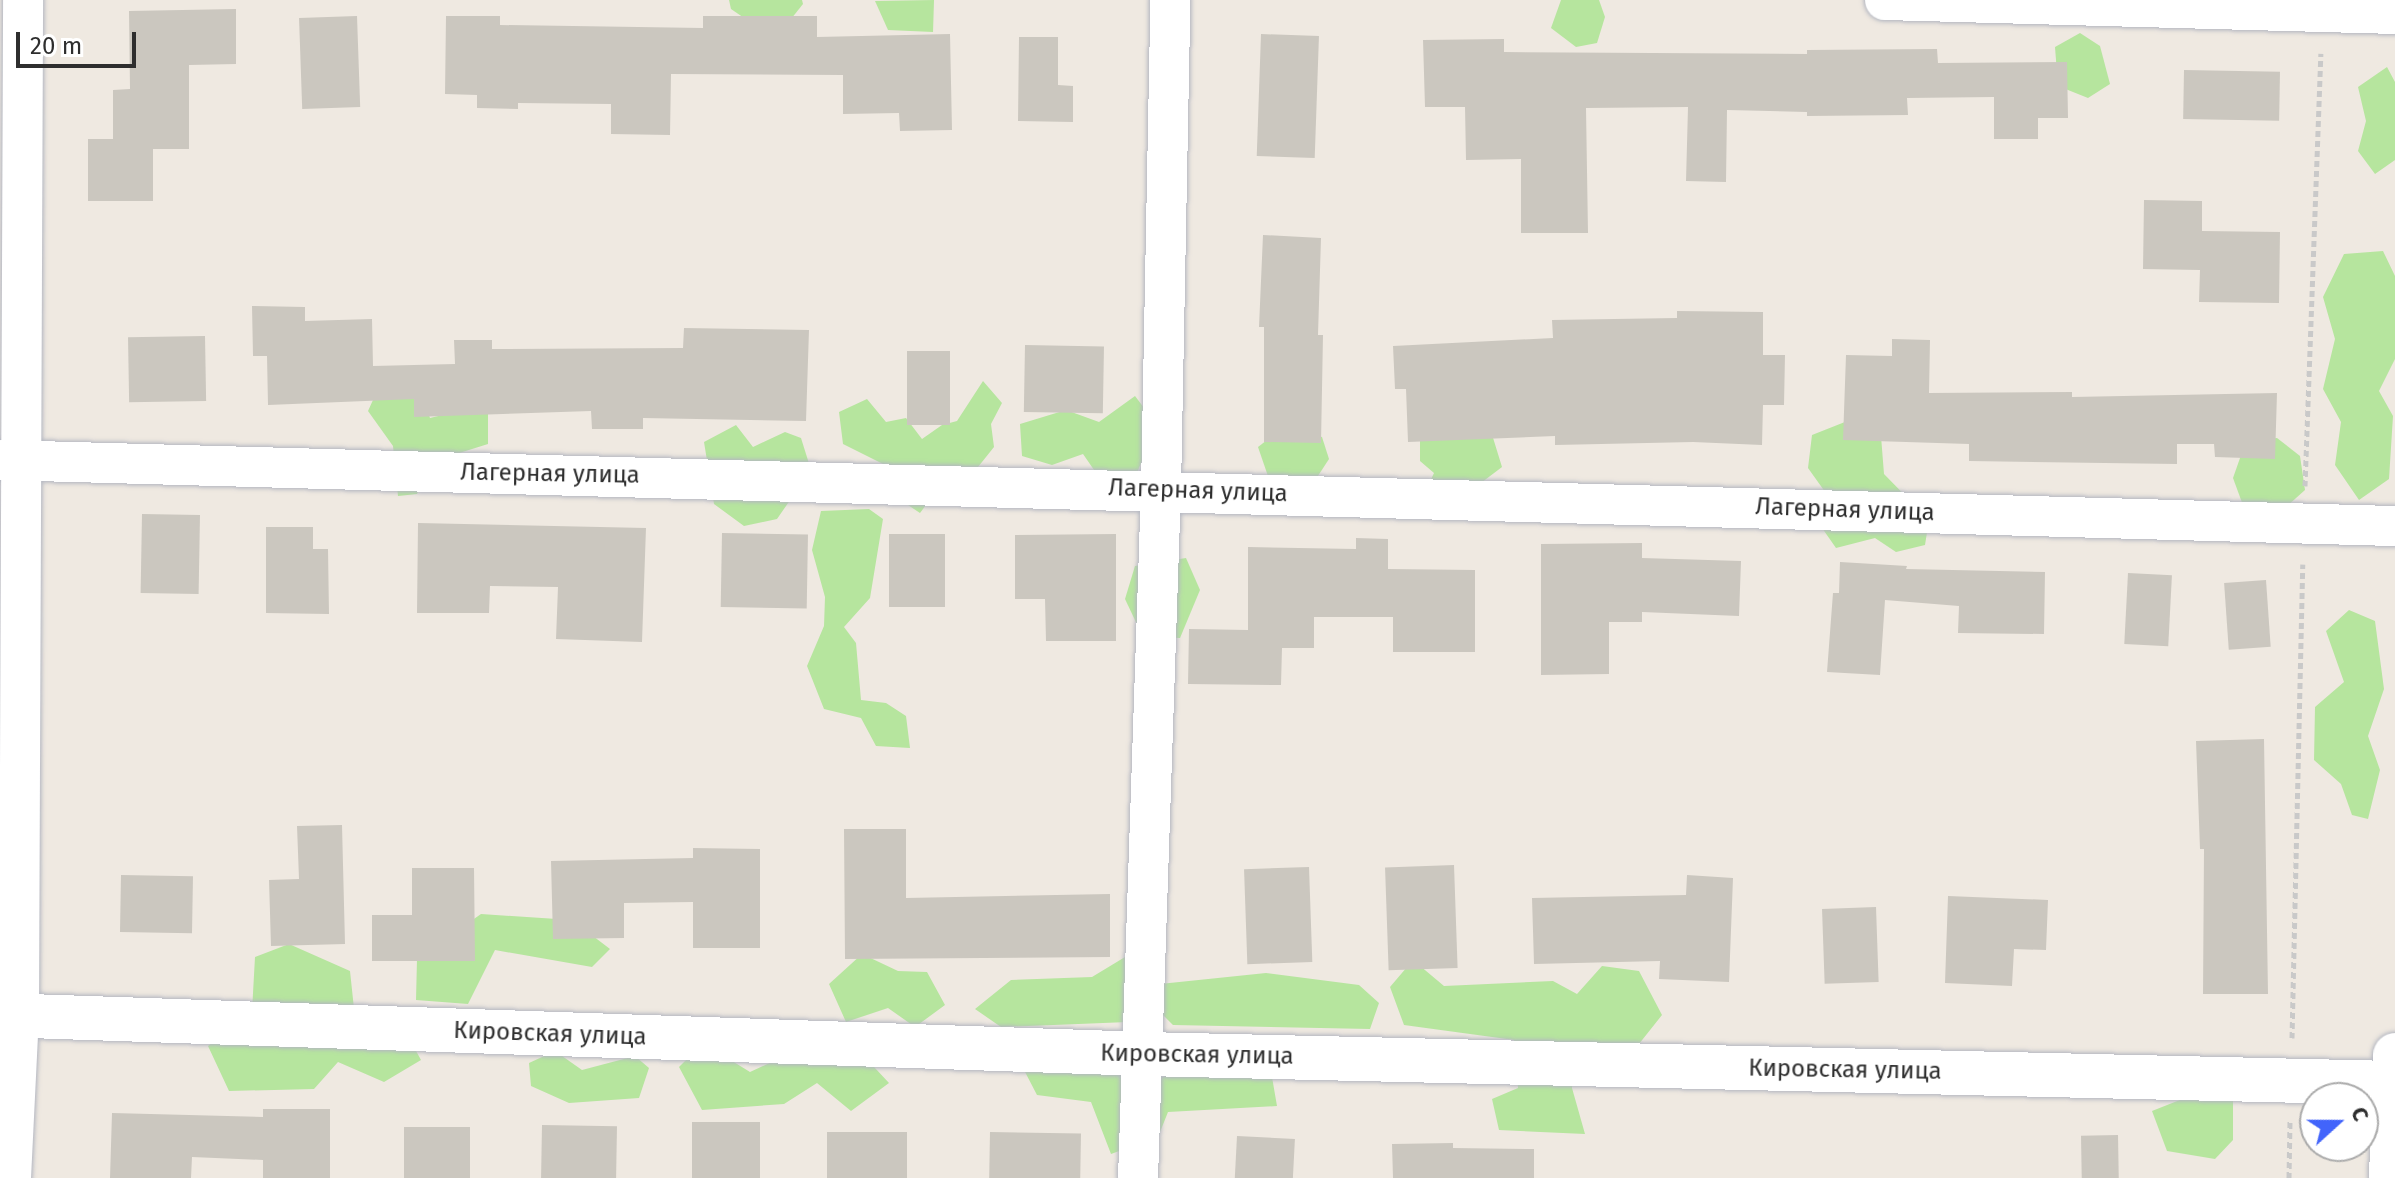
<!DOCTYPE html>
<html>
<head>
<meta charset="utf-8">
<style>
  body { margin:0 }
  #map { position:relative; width:2395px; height:1178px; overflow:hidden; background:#efe9e1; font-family:"Fira Sans",sans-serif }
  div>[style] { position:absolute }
  .green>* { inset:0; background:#b6e59e }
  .building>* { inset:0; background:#cbc7bf; transform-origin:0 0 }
  .path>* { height:5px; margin-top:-2.5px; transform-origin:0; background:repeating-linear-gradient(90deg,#c9c9c9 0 6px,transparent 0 10px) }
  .roads { filter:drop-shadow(0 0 2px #b4b7c1) drop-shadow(0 0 2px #b4b7c1) }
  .street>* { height:40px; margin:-20px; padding:0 20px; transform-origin:20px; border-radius:20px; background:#fff }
  .secondary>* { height:44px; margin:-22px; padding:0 22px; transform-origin:22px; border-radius:22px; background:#fff }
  span { translate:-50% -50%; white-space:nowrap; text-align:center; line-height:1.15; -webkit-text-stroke:6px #fff; paint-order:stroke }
  .street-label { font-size:24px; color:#2e2e2e }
  .north { position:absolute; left:2299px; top:1082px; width:80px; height:80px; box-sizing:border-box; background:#fff; border:2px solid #ababab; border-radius:50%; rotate:69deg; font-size:22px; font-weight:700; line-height:32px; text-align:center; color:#2e2e2e }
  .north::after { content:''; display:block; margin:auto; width:28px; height:36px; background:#4264fb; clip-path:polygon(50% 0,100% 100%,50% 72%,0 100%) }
  .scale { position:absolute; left:16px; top:32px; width:120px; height:36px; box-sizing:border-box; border:4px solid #2e2e2e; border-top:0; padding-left:10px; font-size:24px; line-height:28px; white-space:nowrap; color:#2e2e2e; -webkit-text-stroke:6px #fff; paint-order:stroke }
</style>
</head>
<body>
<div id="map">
  <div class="green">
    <div style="clip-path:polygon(729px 0,802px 0,803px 4px,775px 39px,731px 9px)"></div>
    <div style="clip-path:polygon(934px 0,933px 32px,888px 30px,875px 1px)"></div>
    <div style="clip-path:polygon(1561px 0,1599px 0,1605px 17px,1597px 43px,1576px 47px,1551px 28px)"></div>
    <div style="clip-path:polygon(2080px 33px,2100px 46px,2110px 84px,2088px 98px,2058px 86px,2055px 47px)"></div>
    <div style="clip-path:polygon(2387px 67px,2395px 82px,2395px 160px,2375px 174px,2358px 151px,2366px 121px,2358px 87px)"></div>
    <div style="clip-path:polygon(2383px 251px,2395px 276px,2395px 359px,2379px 391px,2393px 416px,2389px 479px,2359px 500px,2335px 465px,2341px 422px,2323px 389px,2335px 339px,2323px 297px,2344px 254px)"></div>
    <div style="clip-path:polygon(983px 381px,1002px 403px,991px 424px,994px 447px,974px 472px,948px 476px,920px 513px,893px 495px,887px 466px,843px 444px,839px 412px,867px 399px,886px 422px,906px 418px,922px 439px,942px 425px,957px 421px)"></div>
    <div style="clip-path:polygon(417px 384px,430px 418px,471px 408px,488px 409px,488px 444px,437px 460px,417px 494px,398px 496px,393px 446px,368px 411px,373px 400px)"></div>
    <div style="clip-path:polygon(1135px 396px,1157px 425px,1134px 480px,1101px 480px,1083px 454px,1052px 465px,1022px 456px,1020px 424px,1066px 410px,1099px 422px)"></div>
    <div style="clip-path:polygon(1855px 418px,1881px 436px,1884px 474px,1929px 520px,1925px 545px,1896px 552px,1875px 538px,1836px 548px,1813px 515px,1828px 496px,1808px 468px,1812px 435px)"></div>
    <div style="clip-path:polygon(736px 425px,753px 447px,785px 432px,801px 438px,811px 470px,777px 519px,744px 526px,714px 504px,704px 442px)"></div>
    <div style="clip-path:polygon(1284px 427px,1322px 437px,1329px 459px,1314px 482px,1270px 482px,1258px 447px)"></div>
    <div style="clip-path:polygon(1490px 428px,1502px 467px,1473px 489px,1424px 494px,1434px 473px,1420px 461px,1420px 434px)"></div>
    <div style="clip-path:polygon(2277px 438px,2300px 456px,2305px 490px,2278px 514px,2244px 508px,2233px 478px,2246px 441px)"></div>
    <div style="clip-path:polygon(869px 509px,883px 519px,870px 598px,844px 627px,856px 643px,861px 700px,886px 703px,906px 716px,910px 748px,876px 746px,861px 718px,824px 709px,807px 666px,824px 626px,825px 597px,812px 550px,821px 511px)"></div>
    <div style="clip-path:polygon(1186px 558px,1200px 590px,1180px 638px,1143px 637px,1125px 599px,1135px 566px)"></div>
    <div style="clip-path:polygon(2349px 610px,2375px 621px,2384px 689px,2368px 736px,2380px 770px,2368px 819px,2352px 815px,2341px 784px,2314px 760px,2315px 707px,2344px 682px,2326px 631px)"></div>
    <div style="clip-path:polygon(481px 914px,572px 920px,610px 949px,592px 967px,495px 950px,468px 1004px,416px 1000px,417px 959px)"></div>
    <div style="clip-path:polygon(289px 944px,350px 971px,355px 1018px,409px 1038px,421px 1060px,384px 1082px,338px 1062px,314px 1089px,229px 1091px,208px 1046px,252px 1011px,255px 957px)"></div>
    <div style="clip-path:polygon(862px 954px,898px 971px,927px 972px,945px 1005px,915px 1027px,888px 1008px,846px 1022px,829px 984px)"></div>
    <div style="clip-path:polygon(1130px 954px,1160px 984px,1266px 973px,1359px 985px,1379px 1003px,1370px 1029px,1173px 1025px,1157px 1009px,1128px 1022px,1001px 1027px,975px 1009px,1011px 980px,1092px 977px)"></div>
    <div style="clip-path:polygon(1413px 960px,1444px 986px,1553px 981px,1577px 994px,1602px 966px,1639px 971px,1662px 1015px,1631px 1054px,1575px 1043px,1572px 1088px,1585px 1134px,1499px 1130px,1492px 1099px,1518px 1088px,1514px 1040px,1404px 1025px,1390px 987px)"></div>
    <div style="clip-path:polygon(703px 1043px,750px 1072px,802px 1048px,861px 1053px,889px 1083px,851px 1111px,817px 1083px,784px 1104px,702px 1110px,679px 1067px)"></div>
    <div style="clip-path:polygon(555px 1051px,582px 1070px,635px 1056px,649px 1068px,639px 1098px,569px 1103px,531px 1086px,529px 1063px)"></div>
    <div style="clip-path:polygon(1052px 1052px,1155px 1080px,1220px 1055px,1272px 1077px,1277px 1106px,1168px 1112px,1158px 1137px,1111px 1154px,1091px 1102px,1037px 1095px,1024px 1070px)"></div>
    <div style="clip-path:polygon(2210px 1088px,2233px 1100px,2233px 1140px,2215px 1159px,2167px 1151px,2152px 1111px)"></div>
  </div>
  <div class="building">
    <div style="clip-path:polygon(236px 9px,236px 64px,189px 65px,189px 149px,153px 149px,153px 201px,88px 201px,88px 139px,113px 139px,113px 90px,130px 89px,129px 11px)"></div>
    <div style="left:357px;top:16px;width:91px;height:58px;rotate:88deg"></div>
    <div style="clip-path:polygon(446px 16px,500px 16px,500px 25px,703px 28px,703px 16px,817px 16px,817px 37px,950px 34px,952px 130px,900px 131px,899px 113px,843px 114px,843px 75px,671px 74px,670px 135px,611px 134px,611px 104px,518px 103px,518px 109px,477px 108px,477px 95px,445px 94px)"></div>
    <div style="left:1261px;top:34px;width:58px;height:122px;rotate:2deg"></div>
    <div style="clip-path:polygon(1019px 37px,1058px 37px,1058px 85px,1073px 86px,1073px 122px,1018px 121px)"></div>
    <div style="clip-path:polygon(1504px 39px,1504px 52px,1807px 54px,1807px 50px,1937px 49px,1938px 63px,2067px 62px,2068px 118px,2038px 118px,2038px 139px,1994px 139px,1994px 97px,1907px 98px,1908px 115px,1807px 116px,1807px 112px,1727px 110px,1726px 182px,1686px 181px,1688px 107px,1586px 108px,1588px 233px,1521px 233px,1521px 159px,1466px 160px,1465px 107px,1425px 107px,1423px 40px)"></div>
    <div style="left:2184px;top:70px;width:96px;height:49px;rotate:1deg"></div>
    <div style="clip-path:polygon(2144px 200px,2202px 201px,2202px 231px,2280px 232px,2279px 303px,2199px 302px,2200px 270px,2143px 269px)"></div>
    <div style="clip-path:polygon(1263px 235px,1321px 238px,1318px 335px,1323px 335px,1321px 443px,1264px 442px,1264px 327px,1259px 327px)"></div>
    <div style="clip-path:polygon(252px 306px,305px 307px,305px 321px,372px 319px,373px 366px,455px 364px,454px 340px,492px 340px,492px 349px,683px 348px,684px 328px,809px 330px,806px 421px,643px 418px,643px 429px,592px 429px,591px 411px,414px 417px,414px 399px,268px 405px,267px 356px,253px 356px)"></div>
    <div style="clip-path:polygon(1677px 311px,1763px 312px,1763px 355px,1785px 355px,1784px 405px,1763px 405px,1762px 445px,1693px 442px,1555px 445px,1555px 436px,1408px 442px,1406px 389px,1395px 389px,1393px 346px,1553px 338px,1552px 320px,1677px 318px)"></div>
    <div style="left:205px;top:336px;width:65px;height:77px;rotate:89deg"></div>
    <div style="clip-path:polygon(1892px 339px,1930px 340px,1929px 393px,2072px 392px,2072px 397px,2277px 393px,2275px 459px,2215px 457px,2214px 444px,2177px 444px,2177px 464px,1969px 461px,1969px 444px,1843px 440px,1846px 355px,1892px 356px)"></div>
    <div style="left:1025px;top:345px;width:79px;height:67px;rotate:1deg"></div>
    <div style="left:907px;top:351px;width:43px;height:74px"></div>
    <div style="left:142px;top:514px;width:58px;height:79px;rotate:1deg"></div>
    <div style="clip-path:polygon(418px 523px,646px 528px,642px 642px,556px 639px,558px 587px,490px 586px,489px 613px,417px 613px)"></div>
    <div style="clip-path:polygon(266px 527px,313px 527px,313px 549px,328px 549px,329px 614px,266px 613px)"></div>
    <div style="left:722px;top:533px;width:86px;height:74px;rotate:1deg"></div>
    <div style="left:945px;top:534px;width:73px;height:56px;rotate:90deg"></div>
    <div style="clip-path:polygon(1116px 534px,1116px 641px,1046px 641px,1045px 599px,1015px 599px,1015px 535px)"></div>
    <div style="clip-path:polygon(1356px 538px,1388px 539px,1388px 569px,1475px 570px,1475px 652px,1393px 652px,1393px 617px,1314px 617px,1314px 648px,1282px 648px,1281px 685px,1188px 684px,1189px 629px,1248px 630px,1248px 547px,1356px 549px)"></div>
    <div style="clip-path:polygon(1642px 543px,1642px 558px,1741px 561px,1739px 616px,1642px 612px,1642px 622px,1609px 622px,1609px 674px,1541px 675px,1541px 544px)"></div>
    <div style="clip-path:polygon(1840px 562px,1907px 566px,1906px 569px,2045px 572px,2044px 634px,1958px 633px,1959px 606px,1885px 600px,1880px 675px,1827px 672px,1833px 593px,1839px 593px)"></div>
    <div style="left:2128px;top:573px;width:44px;height:71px;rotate:3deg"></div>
    <div style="left:2266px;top:580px;width:67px;height:42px;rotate:86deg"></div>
    <div style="clip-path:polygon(2264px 739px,2268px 994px,2203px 994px,2204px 849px,2200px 849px,2196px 741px)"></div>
    <div style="clip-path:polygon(342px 825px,345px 944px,271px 946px,269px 880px,299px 879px,297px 826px)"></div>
    <div style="clip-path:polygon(844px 829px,906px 829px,906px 898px,1110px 894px,1110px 957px,845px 959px)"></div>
    <div style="clip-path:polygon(693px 848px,760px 849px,760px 948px,693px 948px,693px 902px,624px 903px,624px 938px,553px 939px,551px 861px,693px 858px)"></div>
    <div style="left:1454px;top:865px;width:103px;height:69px;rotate:88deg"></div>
    <div style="left:1309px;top:867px;width:95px;height:65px;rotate:88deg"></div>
    <div style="clip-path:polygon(412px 868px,474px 868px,475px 961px,372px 961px,372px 915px,412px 915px)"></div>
    <div style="left:121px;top:875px;width:72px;height:57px;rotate:1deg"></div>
    <div style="clip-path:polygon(1687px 875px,1733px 878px,1729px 982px,1659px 979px,1660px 961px,1534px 964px,1532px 898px,1686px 895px)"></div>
    <div style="clip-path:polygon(1948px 896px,2048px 900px,2046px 950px,2014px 949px,2012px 986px,1945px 983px)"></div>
    <div style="left:1876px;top:907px;width:75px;height:54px;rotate:88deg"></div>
    <div style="clip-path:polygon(263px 1109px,330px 1109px,330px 1178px,263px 1178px,263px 1160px,192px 1157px,191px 1178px,110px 1178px,112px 1113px,263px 1117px)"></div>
    <div style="left:692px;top:1122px;width:68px;height:56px"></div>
    <div style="left:542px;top:1125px;width:75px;height:53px;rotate:1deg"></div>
    <div style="left:404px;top:1127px;width:66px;height:51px"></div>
    <div style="left:827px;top:1132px;width:80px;height:46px"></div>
    <div style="left:990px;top:1132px;width:91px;height:46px;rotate:1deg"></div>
    <div style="left:2118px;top:1135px;width:43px;height:37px;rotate:89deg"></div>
    <div style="left:1237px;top:1136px;width:58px;height:42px;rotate:3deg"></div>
    <div style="clip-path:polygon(1453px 1143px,1453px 1148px,1534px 1149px,1534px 1178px,1393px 1178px,1392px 1144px)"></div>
  </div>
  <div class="path">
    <div style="left:2305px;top:486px;width:433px;rotate:-87.9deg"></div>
    <div style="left:2292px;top:1038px;width:474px;rotate:-88.7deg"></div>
    <div style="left:2289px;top:1178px;width:58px;rotate:-89deg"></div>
  </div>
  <div class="roads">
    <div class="street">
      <div style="left:1885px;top:0;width:510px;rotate:1.57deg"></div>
      <div style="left:0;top:460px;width:2396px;rotate:1.58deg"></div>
      <div style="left:11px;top:1178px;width:162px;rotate:-87.2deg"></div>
      <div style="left:19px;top:1016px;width:1016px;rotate:-89.77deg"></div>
      <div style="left:1138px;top:1178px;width:688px;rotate:-88.09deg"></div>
      <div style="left:1161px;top:490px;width:490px;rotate:-88.9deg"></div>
    </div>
    <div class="secondary">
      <div style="left:0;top:1015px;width:1145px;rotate:1.95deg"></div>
      <div style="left:1144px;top:1054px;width:1251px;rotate:1.33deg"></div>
      <div style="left:2391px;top:1178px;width:123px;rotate:-88.1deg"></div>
    </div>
  </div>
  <div class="street-label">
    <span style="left:550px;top:474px;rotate:1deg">Лагерная улица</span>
    <span style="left:1198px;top:491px;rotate:2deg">Лагерная улица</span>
    <span style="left:1845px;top:510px;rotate:2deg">Лагерная улица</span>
    <span style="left:550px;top:1034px;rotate:2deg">Кировская улица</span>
    <span style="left:1197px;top:1055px;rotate:1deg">Кировская улица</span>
    <span style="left:1845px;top:1070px;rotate:1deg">Кировская улица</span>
  </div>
  <div class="north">С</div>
  <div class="scale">20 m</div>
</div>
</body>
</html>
